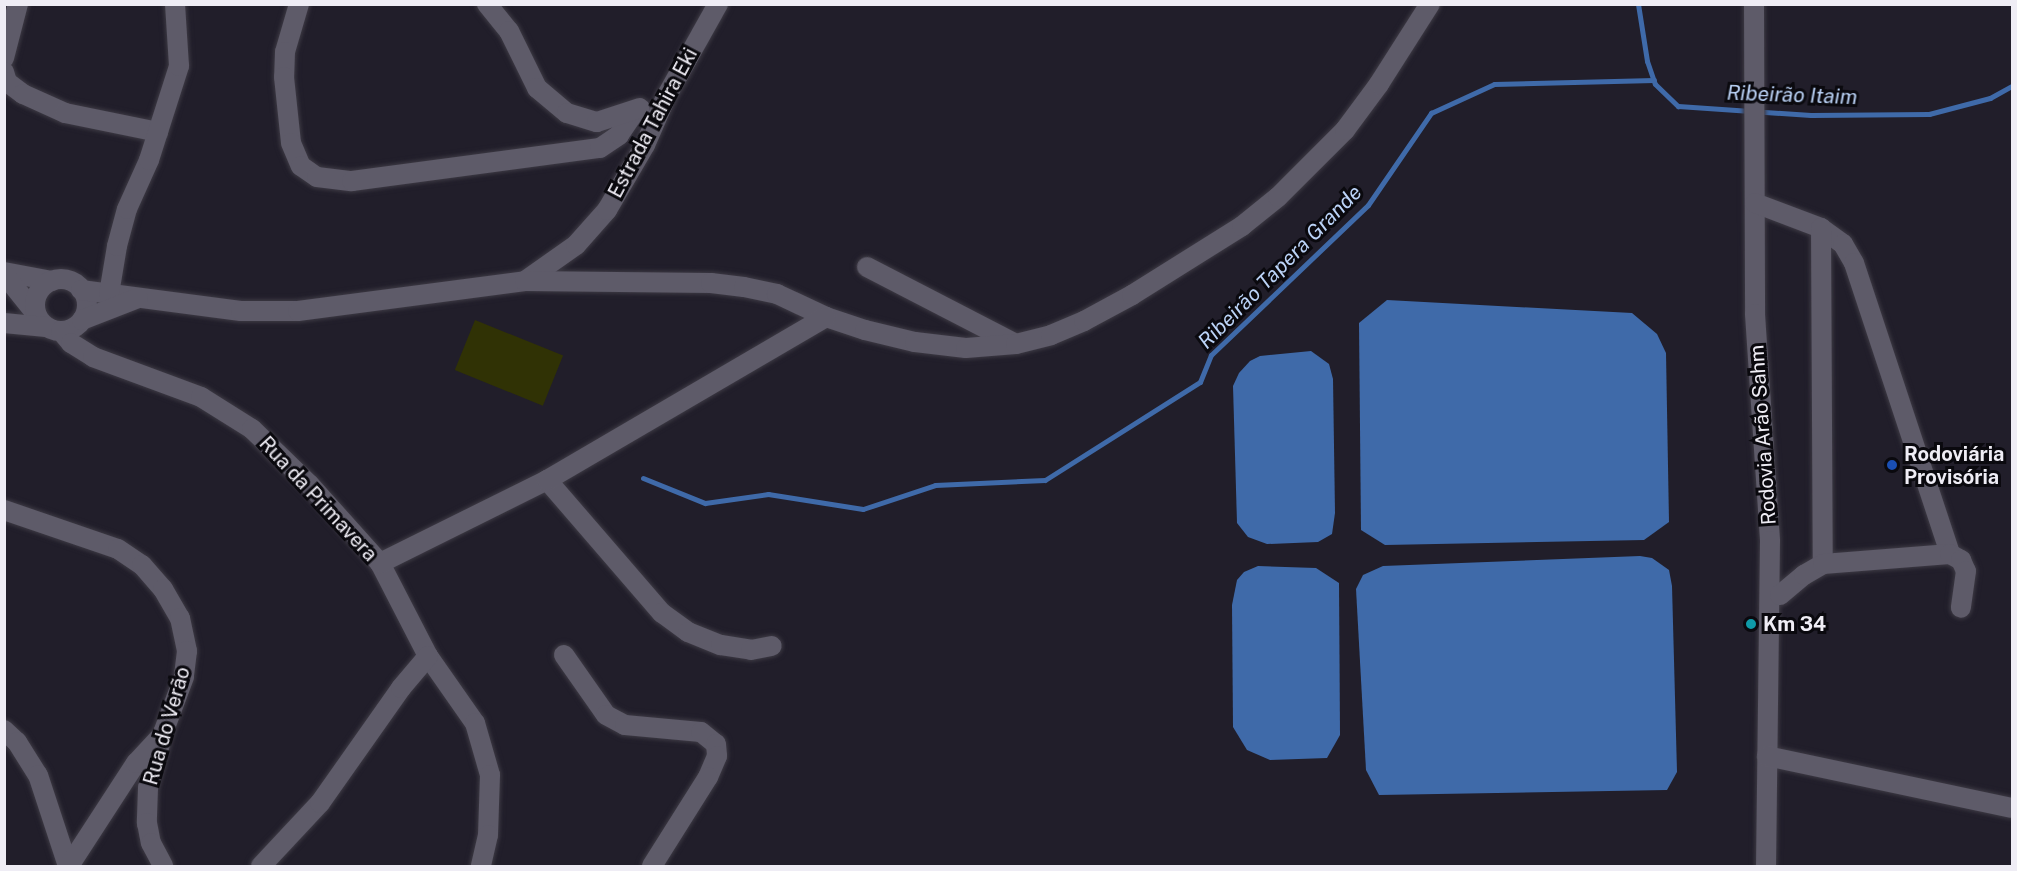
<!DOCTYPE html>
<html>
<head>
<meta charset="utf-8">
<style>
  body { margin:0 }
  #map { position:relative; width:2017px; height:871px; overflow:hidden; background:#211e2a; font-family:"Public Sans",sans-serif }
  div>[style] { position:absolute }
  .green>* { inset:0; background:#303205; transform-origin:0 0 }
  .water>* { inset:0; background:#3f6aa9 }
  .stream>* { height:5px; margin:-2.5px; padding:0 2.5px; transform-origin:2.5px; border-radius:2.5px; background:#3f6aa9 }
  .roads { filter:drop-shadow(0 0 2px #3d3a44) drop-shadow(0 0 2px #3d3a44) }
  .minor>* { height:20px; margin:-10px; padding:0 10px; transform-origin:10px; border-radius:10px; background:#5e5b69 }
  .minor>.ring { margin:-10px; padding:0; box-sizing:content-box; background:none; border:20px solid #5e5b69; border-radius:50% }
  .dots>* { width:16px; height:16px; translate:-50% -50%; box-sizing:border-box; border:3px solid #0a090e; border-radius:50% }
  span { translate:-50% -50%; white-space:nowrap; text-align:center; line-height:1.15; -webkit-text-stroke:6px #0a090e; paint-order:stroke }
  .street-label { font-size:20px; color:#efedf5 }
  .poi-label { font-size:20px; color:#efedf5; font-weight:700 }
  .left { translate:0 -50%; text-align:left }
  .water-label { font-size:21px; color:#bbd3f7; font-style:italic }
  .frame { position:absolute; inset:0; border:6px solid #efedf5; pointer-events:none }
</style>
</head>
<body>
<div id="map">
  <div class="green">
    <div style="left:475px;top:320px;width:95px;height:54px;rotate:22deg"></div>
  </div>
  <div class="water">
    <div style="clip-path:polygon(1387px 300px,1632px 313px,1657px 334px,1666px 353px,1669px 522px,1644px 540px,1385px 545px,1361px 530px,1359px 323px)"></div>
    <div style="clip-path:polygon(1311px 351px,1329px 364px,1333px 379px,1335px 513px,1332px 534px,1318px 542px,1267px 544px,1248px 537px,1237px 523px,1233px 386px,1239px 373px,1250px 361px,1260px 356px)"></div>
    <div style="clip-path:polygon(1640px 556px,1652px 558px,1669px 570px,1672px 586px,1677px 772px,1667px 790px,1379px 795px,1366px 770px,1356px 589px,1363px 575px,1383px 566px)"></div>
    <div style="clip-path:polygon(1258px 566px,1316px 568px,1339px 583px,1340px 735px,1327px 758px,1270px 760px,1247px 750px,1233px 727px,1232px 605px,1237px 580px,1244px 572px)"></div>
  </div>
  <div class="stream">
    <div style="left:1638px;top:4px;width:58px;rotate:81deg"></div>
    <div style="left:1647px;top:61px;width:24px;rotate:71deg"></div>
    <div style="left:1655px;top:84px;width:32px;rotate:44deg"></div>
    <div style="left:1678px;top:106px;width:133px;rotate:3.9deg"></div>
    <div style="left:1811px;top:115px;width:118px;rotate:-0.5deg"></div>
    <div style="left:1929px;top:114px;width:63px;rotate:-14.7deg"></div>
    <div style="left:1990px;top:98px;width:25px;rotate:-29deg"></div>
    <div style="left:643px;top:478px;width:67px;rotate:22deg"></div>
    <div style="left:705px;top:503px;width:64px;rotate:-8.1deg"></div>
    <div style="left:768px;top:494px;width:96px;rotate:9deg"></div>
    <div style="left:863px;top:509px;width:76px;rotate:-18.4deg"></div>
    <div style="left:935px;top:485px;width:110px;rotate:-2.6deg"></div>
    <div style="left:1045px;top:480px;width:183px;rotate:-32.3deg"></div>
    <div style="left:1200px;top:382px;width:29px;rotate:-68deg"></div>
    <div style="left:1211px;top:355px;width:217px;rotate:-43.7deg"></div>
    <div style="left:1368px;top:205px;width:112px;rotate:-55.6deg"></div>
    <div style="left:1431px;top:113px;width:69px;rotate:-24.7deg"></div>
    <div style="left:1494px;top:84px;width:160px;rotate:-1.4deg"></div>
  </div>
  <div class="roads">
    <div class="minor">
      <div style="left:299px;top:4px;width:50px;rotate:106.3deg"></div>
      <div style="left:285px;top:52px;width:25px;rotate:92deg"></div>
      <div style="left:284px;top:77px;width:66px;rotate:83.9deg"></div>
      <div style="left:291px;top:143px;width:25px;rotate:67deg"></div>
      <div style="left:301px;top:166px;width:19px;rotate:35deg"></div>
      <div style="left:317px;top:177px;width:35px;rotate:7deg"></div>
      <div style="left:352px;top:181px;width:250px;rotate:-7.6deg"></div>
      <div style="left:600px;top:148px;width:23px;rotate:-34deg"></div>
      <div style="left:619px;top:135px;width:30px;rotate:-56deg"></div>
      <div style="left:487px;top:4px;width:35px;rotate:51deg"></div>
      <div style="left:509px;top:31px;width:64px;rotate:63.8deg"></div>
      <div style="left:537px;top:88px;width:39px;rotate:40deg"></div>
      <div style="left:567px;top:113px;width:31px;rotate:17deg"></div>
      <div style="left:597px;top:122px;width:45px;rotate:-18deg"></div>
      <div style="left:1754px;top:4px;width:310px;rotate:89.8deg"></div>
      <div style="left:1755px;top:314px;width:227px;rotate:86.2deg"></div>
      <div style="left:1770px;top:541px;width:325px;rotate:90.7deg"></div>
      <div style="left:4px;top:58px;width:56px;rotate:-75.5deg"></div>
      <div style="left:4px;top:72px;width:10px;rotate:73deg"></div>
      <div style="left:7px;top:82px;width:20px;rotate:37deg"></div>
      <div style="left:23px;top:94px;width:46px;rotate:24.3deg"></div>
      <div style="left:65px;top:113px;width:95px;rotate:11.5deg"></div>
      <div style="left:1755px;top:203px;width:71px;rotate:20.7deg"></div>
      <div style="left:1821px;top:228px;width:27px;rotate:36deg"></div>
      <div style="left:1843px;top:244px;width:22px;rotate:60deg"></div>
      <div style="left:1854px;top:263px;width:306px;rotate:71.7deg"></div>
      <div style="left:1821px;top:228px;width:336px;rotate:89.7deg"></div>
      <div style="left:867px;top:267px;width:165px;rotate:27.3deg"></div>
      <div style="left:4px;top:272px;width:49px;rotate:10.6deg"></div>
      <div style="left:4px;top:274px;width:51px;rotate:51.3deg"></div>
      <div class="ring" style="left:35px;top:279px;width:32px;height:32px"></div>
      <div style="left:525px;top:281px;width:62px;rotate:-35.2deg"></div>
      <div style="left:576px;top:245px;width:47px;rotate:-48.5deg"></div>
      <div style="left:607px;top:210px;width:75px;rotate:-59.7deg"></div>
      <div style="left:645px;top:145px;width:52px;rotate:-66.4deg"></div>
      <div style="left:666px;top:97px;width:107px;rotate:-60.8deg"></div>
      <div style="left:81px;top:290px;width:161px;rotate:7.5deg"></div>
      <div style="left:241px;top:311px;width:57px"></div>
      <div style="left:298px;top:311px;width:229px;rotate:-7.5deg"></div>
      <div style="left:525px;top:281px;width:186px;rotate:0.6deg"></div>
      <div style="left:711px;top:283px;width:33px;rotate:7deg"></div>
      <div style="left:744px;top:287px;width:34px;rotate:12deg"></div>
      <div style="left:777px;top:294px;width:54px;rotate:25.1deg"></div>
      <div style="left:826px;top:317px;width:41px;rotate:18.4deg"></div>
      <div style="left:865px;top:330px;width:51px;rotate:13.5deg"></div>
      <div style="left:915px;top:342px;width:51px;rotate:6.7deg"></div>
      <div style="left:966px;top:348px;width:50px;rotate:-4.6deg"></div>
      <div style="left:1016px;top:344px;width:36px;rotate:-14deg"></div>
      <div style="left:1051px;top:335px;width:36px;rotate:-23deg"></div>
      <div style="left:1084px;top:321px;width:55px;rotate:-28.4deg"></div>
      <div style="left:1132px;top:295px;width:130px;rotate:-32.1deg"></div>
      <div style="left:1242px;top:226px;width:46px;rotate:-38.9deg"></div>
      <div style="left:1278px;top:197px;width:95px;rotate:-45deg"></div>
      <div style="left:1345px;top:130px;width:57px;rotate:-53.5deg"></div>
      <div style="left:1379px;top:84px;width:95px;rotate:-57.5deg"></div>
      <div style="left:109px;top:294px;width:49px;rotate:-80.5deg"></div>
      <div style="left:117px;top:246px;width:38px;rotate:-75deg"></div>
      <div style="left:127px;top:209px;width:54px;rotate:-65.8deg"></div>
      <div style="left:149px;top:160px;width:99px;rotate:-72.3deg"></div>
      <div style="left:179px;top:66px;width:62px;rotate:-93.7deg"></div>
      <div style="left:82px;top:320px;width:60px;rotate:-21.4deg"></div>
      <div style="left:4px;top:323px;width:42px;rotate:5.4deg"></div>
      <div style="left:61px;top:331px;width:16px;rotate:50deg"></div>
      <div style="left:71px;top:343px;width:26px;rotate:32deg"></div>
      <div style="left:93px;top:357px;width:115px;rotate:20.3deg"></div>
      <div style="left:201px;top:397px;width:60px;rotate:32.1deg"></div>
      <div style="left:252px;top:429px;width:79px;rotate:44deg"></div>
      <div style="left:309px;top:484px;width:106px;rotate:48.1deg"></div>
      <div style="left:380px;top:563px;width:105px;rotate:62.7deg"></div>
      <div style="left:428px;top:656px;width:82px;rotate:55deg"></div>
      <div style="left:475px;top:723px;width:54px;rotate:73.9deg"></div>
      <div style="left:490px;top:775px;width:60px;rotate:91.9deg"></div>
      <div style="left:488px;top:835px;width:32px;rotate:103deg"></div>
      <div style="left:547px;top:480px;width:176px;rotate:49.2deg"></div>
      <div style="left:662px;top:613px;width:32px;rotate:36deg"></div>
      <div style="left:688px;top:632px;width:35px;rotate:22deg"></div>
      <div style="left:721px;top:645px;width:30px;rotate:9deg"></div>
      <div style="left:751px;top:650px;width:21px;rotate:-11deg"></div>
      <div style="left:4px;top:510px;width:120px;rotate:18.9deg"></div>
      <div style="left:118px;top:549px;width:29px;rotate:34deg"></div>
      <div style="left:142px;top:565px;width:32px;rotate:49deg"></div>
      <div style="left:163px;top:589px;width:34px;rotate:60deg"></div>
      <div style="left:180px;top:618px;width:34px;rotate:78deg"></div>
      <div style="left:187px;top:651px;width:26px;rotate:97deg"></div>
      <div style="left:184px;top:677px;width:60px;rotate:110.6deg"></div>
      <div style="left:163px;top:733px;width:57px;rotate:105.3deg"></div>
      <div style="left:148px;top:788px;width:35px;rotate:92deg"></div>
      <div style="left:147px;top:823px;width:20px;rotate:79deg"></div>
      <div style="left:151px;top:843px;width:26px;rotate:62deg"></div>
      <div style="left:380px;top:563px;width:186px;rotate:-26.4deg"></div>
      <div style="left:547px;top:480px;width:323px;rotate:-30.3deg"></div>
      <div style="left:1780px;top:595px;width:31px;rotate:-40deg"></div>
      <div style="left:1804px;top:575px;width:22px;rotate:-30deg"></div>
      <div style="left:1823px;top:564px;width:127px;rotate:-4.5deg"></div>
      <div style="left:1950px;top:554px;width:13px;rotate:29deg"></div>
      <div style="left:1961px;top:560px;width:12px;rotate:66deg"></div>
      <div style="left:1966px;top:571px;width:37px;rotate:98deg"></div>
      <div style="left:564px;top:655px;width:73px;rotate:55deg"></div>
      <div style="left:606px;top:715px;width:21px;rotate:28deg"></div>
      <div style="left:625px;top:725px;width:76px;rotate:5.3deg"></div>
      <div style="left:701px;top:732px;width:19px;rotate:39deg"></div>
      <div style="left:716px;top:744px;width:12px;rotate:85deg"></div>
      <div style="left:717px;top:756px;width:23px;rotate:113deg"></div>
      <div style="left:708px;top:777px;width:105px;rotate:122.2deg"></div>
      <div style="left:4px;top:730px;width:18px;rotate:43deg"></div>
      <div style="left:17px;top:742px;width:39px;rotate:58deg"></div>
      <div style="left:38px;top:775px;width:96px;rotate:71.8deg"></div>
      <div style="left:1767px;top:756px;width:250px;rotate:12deg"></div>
      <div style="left:69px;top:866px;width:123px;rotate:-57deg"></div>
      <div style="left:136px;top:763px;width:35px;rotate:-47deg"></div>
      <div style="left:261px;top:866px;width:86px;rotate:-46.9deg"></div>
      <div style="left:320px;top:803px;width:141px;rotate:-54.8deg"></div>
      <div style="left:401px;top:688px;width:42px;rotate:-49.8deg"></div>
    </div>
  </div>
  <div class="dots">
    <div style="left:1892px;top:465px;background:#1a4fb4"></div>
    <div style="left:1751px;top:624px;background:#0f9aa8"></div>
  </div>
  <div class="street-label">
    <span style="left:653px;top:123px;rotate:-62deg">Estrada Tahira Eki</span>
    <span style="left:1763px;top:435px;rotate:-94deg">Rodovia Arão Sahm</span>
    <span style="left:318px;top:499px;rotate:47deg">Rua da Primavera</span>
    <span style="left:167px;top:726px;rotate:-74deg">Rua do Verão</span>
  </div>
  <div class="poi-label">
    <span class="left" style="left:1904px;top:466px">Rodoviária<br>Provisória</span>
    <span class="left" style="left:1763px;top:624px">Km 34</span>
  </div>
  <div class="water-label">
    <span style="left:1792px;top:95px;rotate:2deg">Ribeirão Itaim</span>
    <span style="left:1280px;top:267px;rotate:-45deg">Ribeirão Tapera Grande</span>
  </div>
  <div class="frame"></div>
</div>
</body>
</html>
